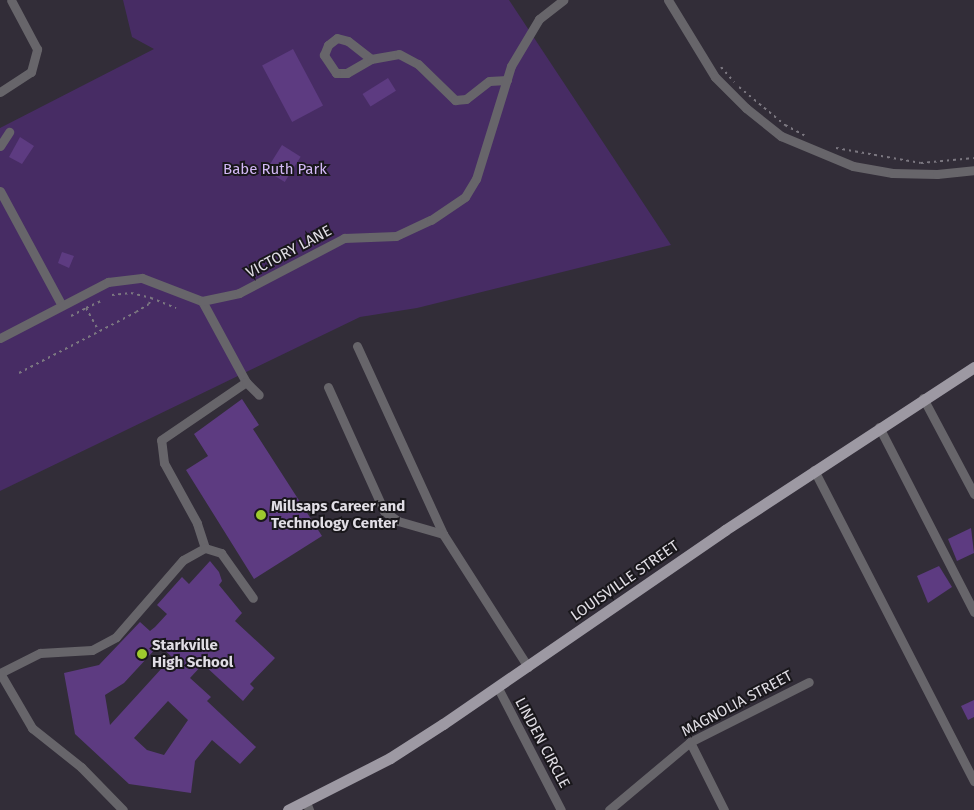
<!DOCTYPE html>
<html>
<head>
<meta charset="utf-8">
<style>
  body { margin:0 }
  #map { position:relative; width:974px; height:810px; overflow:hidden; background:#322d38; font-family:"Fira Sans",sans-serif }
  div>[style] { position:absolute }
  .green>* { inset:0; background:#472c64 }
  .building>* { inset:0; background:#5d3b81; transform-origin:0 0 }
  .path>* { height:2px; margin-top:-1px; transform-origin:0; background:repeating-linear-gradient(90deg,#7b7780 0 2.5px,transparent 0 6.5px) }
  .minor>* { height:9px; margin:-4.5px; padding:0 4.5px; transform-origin:4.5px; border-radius:4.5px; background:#67656a }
  .major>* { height:11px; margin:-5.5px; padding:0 5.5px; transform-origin:5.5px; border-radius:5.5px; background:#9d99a3 }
  .dots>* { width:14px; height:14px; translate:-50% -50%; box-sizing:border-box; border:2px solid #19171b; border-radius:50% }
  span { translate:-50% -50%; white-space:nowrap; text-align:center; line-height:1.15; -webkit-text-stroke:4px #19171b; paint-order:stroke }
  .park-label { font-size:15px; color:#d3b9f5 }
  .street-label { font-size:15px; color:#e1dee5 }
  .poi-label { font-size:15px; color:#e1dee5; font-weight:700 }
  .left { translate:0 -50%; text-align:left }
</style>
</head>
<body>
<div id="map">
  <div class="green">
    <div style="clip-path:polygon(123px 0,509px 0,671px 245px,417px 308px,360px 317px,0 491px,0 128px,154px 49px,132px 37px)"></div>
  </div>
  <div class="building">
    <div style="left:293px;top:49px;width:64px;height:35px;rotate:62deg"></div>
    <div style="left:388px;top:78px;width:15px;height:30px;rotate:58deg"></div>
    <div style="clip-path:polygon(20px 137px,34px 146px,22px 164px,9px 157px)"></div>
    <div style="left:282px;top:145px;width:22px;height:30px;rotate:32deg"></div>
    <div style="clip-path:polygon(62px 252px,74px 256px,69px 268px,58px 263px)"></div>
    <div style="clip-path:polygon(242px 399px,259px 425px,253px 429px,322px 536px,254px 579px,186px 470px,208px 456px,194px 434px)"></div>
    <div style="clip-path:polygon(971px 528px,974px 553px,957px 561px,948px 539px)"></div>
    <div style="clip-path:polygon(evenodd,210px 561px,219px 572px,222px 581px,219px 585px,242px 613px,235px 621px,275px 658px,250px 684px,254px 688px,243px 701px,203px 664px,190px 678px,211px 697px,207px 701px,256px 747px,240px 764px,212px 740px,195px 761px,191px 793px,129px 784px,75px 734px,64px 673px,99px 665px,140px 622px,150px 631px,155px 627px,167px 614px,157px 605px,182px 577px,189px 584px,210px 561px,159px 645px,172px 657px,110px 725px,105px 695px,124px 683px,159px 645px,210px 561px,168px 701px,188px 720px,164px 755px,147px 750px,134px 738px,168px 701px)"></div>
    <div style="clip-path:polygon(939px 566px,952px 587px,928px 603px,917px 576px)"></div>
    <div style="clip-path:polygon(974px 700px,974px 717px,968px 720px,961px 706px)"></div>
  </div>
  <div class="path">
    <div style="left:721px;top:67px;width:20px;rotate:49deg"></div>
    <div style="left:739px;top:87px;width:60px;rotate:39.6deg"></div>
    <div style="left:785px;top:125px;width:24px;rotate:28deg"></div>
    <div style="left:836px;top:148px;width:86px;rotate:10deg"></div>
    <div style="left:921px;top:163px;width:53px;rotate:-5.4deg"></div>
    <div style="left:112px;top:295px;width:19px;rotate:-6deg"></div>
    <div style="left:131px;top:293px;width:21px;rotate:14deg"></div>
    <div style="left:86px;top:308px;width:19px;rotate:-25deg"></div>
    <div style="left:71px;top:316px;width:17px;rotate:-28deg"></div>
    <div style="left:86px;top:308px;width:26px;rotate:61deg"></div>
    <div style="left:19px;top:373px;width:132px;rotate:-27.5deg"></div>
    <div style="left:136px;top:312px;width:15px;rotate:-32deg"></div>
    <div style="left:149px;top:304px;width:6px;rotate:-72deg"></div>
    <div style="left:151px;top:298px;width:27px;rotate:22deg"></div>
  </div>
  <div class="minor">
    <div style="left:668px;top:0;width:90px;rotate:58.6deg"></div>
    <div style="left:715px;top:77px;width:44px;rotate:45deg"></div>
    <div style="left:746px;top:108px;width:45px;rotate:38.7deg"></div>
    <div style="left:781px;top:136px;width:78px;rotate:22.6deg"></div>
    <div style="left:853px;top:166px;width:40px;rotate:10deg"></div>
    <div style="left:892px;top:173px;width:45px;rotate:1.3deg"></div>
    <div style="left:937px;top:174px;width:37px;rotate:-6deg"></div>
    <div style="left:371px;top:59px;width:28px;rotate:150deg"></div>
    <div style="left:347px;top:73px;width:11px;rotate:180deg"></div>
    <div style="left:336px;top:73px;width:22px;rotate:-124deg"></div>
    <div style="left:324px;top:55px;width:11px;rotate:-68deg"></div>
    <div style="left:328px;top:45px;width:11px;rotate:-38deg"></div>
    <div style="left:337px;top:38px;width:11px;rotate:15deg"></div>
    <div style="left:348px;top:41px;width:29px;rotate:38deg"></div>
    <div style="left:371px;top:59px;width:28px;rotate:-10deg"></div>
    <div style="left:399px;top:54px;width:21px;rotate:28deg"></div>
    <div style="left:418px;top:64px;width:52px;rotate:44.2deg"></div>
    <div style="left:455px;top:100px;width:11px;rotate:-5deg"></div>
    <div style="left:466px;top:99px;width:29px;rotate:-38deg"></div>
    <div style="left:489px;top:81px;width:18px;rotate:-3deg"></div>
    <div style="left:0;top:92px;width:37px;rotate:-33deg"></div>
    <div style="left:31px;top:72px;width:24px;rotate:-75deg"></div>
    <div style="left:37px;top:49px;width:55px;rotate:-118deg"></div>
    <div style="left:0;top:146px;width:17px;rotate:-57deg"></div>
    <div style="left:0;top:191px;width:128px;rotate:61.6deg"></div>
    <div style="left:202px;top:301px;width:92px;rotate:61.5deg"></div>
    <div style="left:0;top:338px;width:122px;rotate:-27.4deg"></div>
    <div style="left:108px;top:282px;width:34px;rotate:-7deg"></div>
    <div style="left:142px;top:278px;width:64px;rotate:21deg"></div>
    <div style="left:202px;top:301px;width:38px;rotate:-12deg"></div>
    <div style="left:239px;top:293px;width:119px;rotate:-27.6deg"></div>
    <div style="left:344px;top:238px;width:52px;rotate:-2.2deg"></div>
    <div style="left:396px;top:236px;width:38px;rotate:-25deg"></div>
    <div style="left:431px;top:220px;width:41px;rotate:-34.1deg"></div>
    <div style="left:465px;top:197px;width:21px;rotate:-59deg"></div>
    <div style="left:476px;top:179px;width:118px;rotate:-72.8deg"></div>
    <div style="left:511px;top:66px;width:55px;rotate:-59.2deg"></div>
    <div style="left:539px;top:19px;width:31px;rotate:-38deg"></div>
    <div style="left:357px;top:346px;width:207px;rotate:65.4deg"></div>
    <div style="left:443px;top:534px;width:158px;rotate:57.4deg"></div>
    <div style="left:328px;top:387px;width:136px;rotate:65.7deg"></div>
    <div style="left:384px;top:511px;width:17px;rotate:36deg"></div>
    <div style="left:398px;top:521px;width:47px;rotate:16.1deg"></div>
    <div style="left:923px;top:398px;width:109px;rotate:62deg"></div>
    <div style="left:879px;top:427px;width:208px;rotate:62.8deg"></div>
    <div style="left:814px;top:470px;width:350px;rotate:62.8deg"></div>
    <div style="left:205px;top:548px;width:26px;rotate:-108deg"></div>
    <div style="left:197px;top:523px;width:68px;rotate:-118.8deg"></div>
    <div style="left:164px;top:463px;width:23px;rotate:-97deg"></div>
    <div style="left:161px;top:440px;width:103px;rotate:-34.3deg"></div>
    <div style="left:246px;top:382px;width:18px;rotate:45deg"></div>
    <div style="left:0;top:673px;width:45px;rotate:-26.6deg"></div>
    <div style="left:40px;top:653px;width:52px;rotate:-3.3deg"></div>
    <div style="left:92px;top:650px;width:27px;rotate:-28deg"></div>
    <div style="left:116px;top:637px;width:102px;rotate:-49deg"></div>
    <div style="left:183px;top:560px;width:25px;rotate:-29deg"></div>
    <div style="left:205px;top:548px;width:17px;rotate:17deg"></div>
    <div style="left:221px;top:553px;width:55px;rotate:54.6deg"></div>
    <div style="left:0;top:673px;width:64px;rotate:59.8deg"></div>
    <div style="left:32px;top:728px;width:63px;rotate:38.5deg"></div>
    <div style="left:81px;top:767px;width:60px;rotate:45.7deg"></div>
    <div style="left:498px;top:688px;width:137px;rotate:62.7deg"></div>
    <div style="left:690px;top:742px;width:76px;rotate:63.4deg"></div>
    <div style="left:306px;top:802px;width:9px;rotate:69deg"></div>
    <div style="left:609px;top:810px;width:106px;rotate:-40deg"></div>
    <div style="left:690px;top:742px;width:133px;rotate:-26.8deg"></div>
  </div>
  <div class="major">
    <div style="left:288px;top:810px;width:114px;rotate:-27deg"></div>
    <div style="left:390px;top:758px;width:63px;rotate:-32.7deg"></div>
    <div style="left:443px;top:724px;width:342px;rotate:-34.5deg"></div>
    <div style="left:725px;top:530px;width:298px;rotate:-33.2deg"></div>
  </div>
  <div class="dots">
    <div style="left:261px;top:515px;background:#9eca2e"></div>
    <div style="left:142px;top:654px;background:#9eca2e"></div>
  </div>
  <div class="park-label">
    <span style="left:275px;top:170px">Babe Ruth Park</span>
  </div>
  <div class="street-label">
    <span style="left:289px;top:252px;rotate:-28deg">VICTORY LANE</span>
    <span style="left:625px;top:581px;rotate:-35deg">LOUISVILLE STREET</span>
    <span style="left:737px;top:704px;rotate:-28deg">MAGNOLIA STREET</span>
    <span style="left:542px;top:743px;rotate:62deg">LINDEN CIRCLE</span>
  </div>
  <div class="poi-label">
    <span class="left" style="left:271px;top:515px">Millsaps Career and<br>Technology Center</span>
    <span class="left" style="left:152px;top:654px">Starkville<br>High School</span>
  </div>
</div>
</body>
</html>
